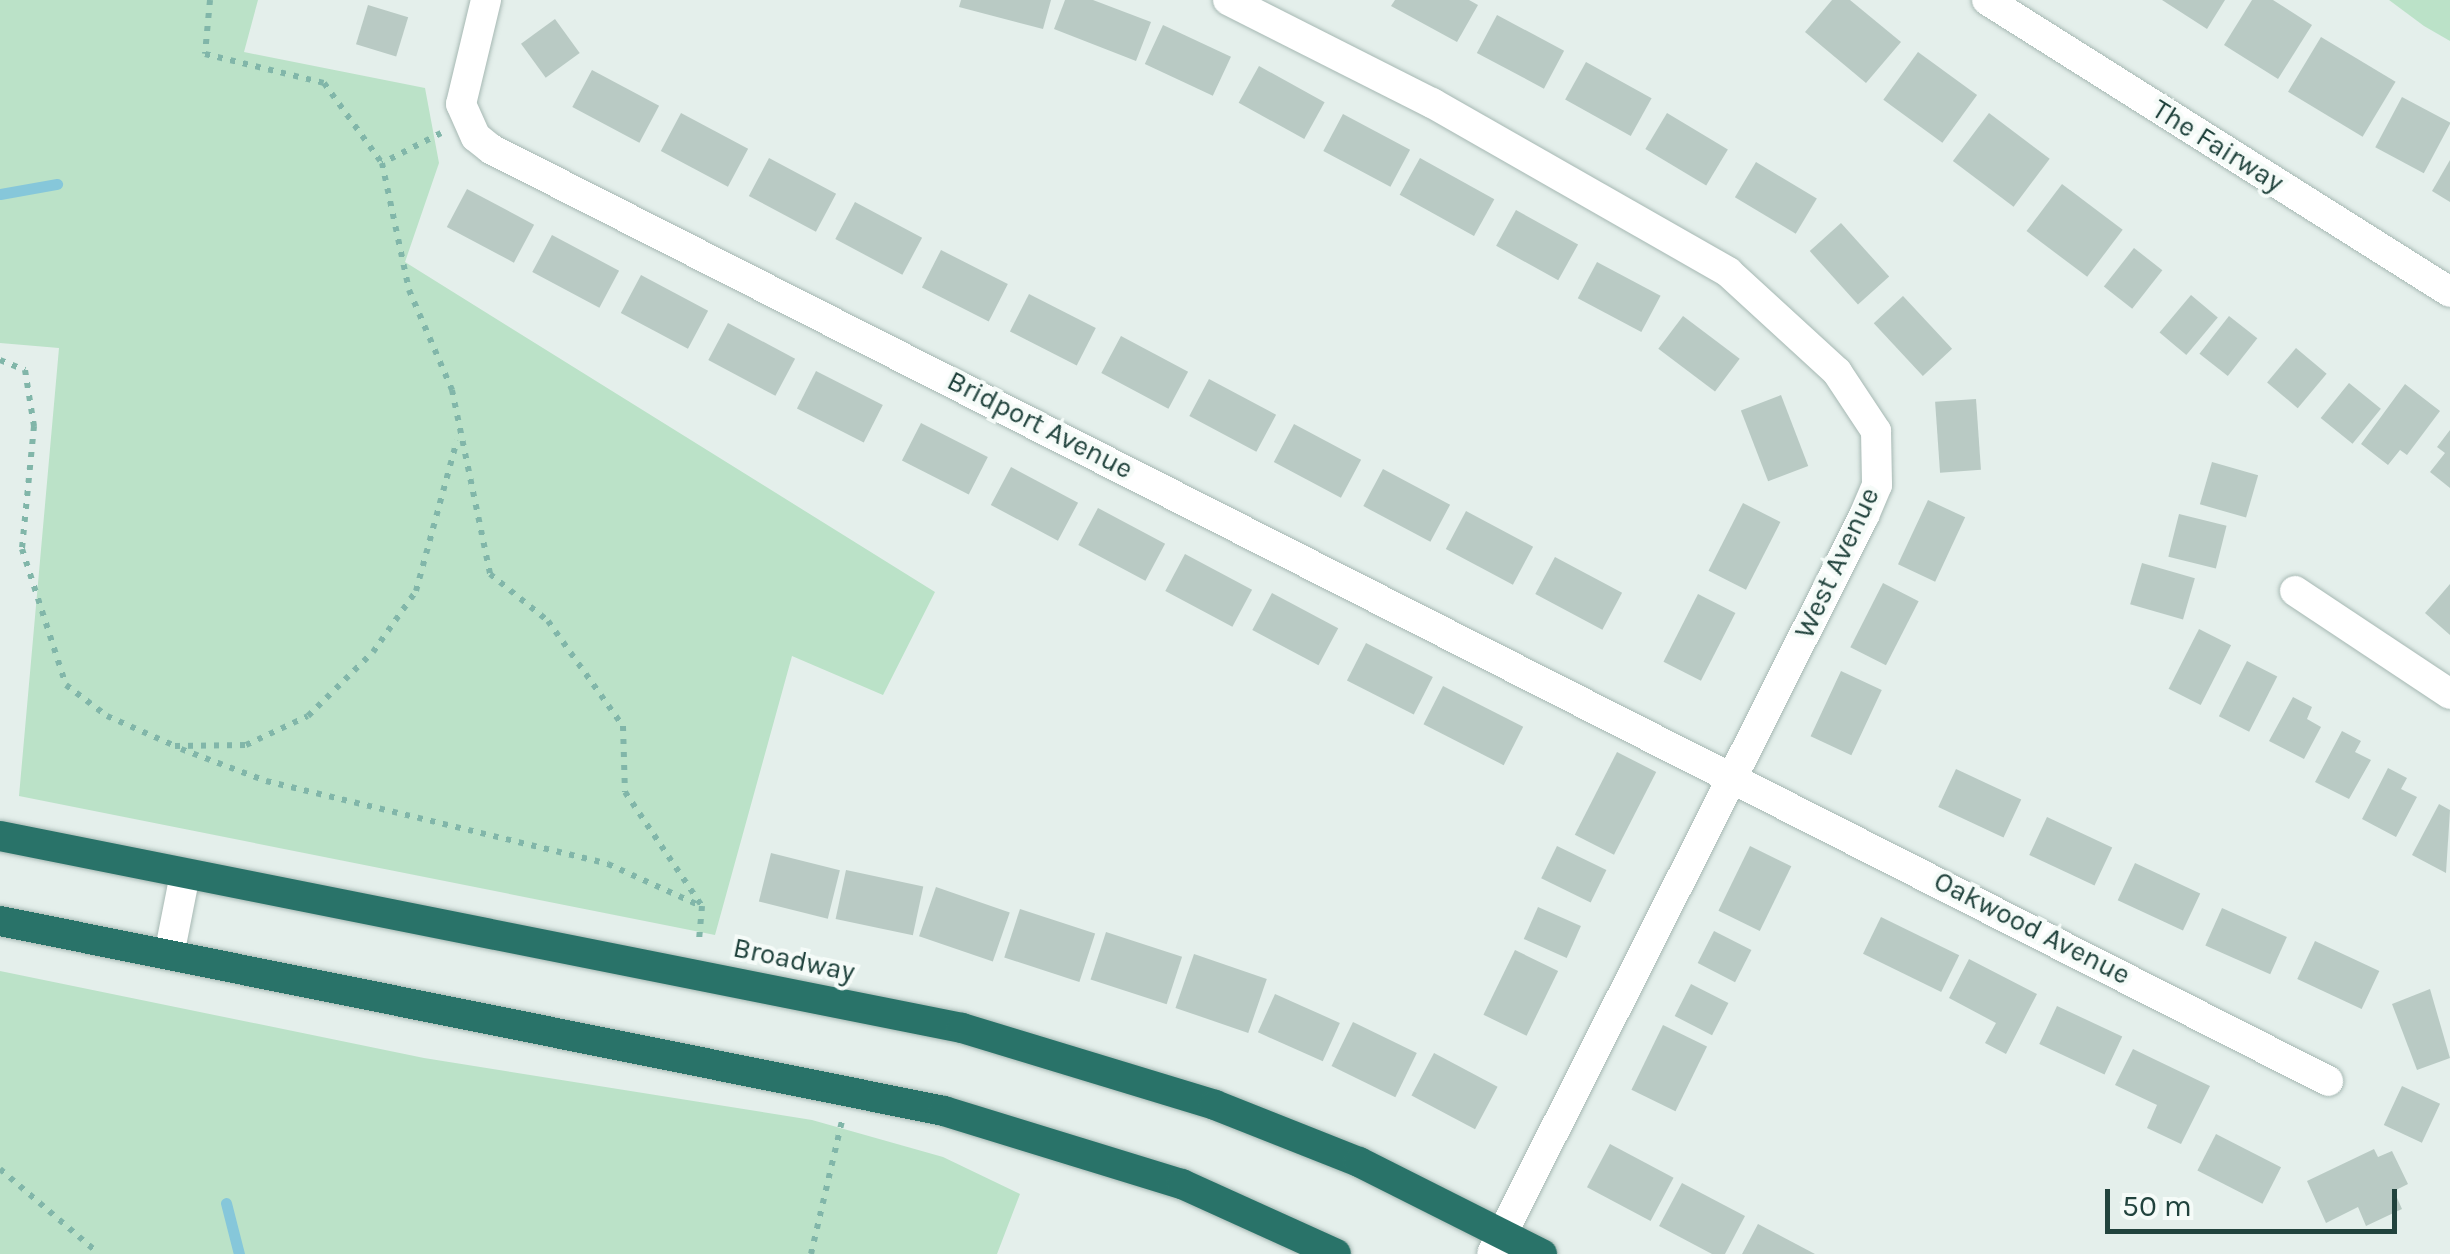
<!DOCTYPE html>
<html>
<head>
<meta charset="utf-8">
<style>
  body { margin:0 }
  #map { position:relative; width:2450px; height:1254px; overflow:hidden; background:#e4efeb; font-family:Karla,sans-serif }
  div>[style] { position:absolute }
  .green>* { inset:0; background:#bbe2c8 }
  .stream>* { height:11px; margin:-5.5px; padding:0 5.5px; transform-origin:5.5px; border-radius:5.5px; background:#86c7da }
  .building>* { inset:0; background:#b9cac4; transform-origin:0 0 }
  .path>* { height:6px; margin-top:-3px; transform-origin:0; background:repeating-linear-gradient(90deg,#81b6a9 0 5px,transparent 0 13px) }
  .roads { filter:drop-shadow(0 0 2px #a6b8b3) drop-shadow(0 0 2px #a6b8b3) }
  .minor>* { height:30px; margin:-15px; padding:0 15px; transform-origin:15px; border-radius:15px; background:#fff }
  .highway>* { height:30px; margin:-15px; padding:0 15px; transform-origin:15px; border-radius:15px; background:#297369 }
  span { translate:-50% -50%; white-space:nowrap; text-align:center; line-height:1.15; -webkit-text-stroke:8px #f5fbf8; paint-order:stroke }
  .street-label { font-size:28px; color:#21433d }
  .scale { position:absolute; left:2105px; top:1189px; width:292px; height:45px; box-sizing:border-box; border:5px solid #21433d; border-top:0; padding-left:12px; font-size:30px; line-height:35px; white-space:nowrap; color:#21433d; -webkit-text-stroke:8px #f5fbf8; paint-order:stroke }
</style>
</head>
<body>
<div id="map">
  <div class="green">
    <div style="clip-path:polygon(0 0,258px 0,244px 52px,425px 88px,439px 163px,405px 262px,935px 592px,883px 695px,792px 656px,715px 935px,19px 796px,59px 348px,0 343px)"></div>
    <div style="clip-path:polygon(2389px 0,2450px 0,2450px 41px,2424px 26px)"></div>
    <div style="clip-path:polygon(0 971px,424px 1058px,812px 1120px,943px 1157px,1020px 1194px,997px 1254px,0 1254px)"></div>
  </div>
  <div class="stream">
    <div style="left:0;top:194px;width:58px;rotate:-10deg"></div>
    <div style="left:226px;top:1203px;width:53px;rotate:75.7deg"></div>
  </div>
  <div class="building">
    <div style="clip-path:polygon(961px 0,1051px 0,1043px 29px,959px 7px)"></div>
    <div style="clip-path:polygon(1065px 0,1093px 0,1151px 22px,1136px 61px,1054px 29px)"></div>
    <div style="clip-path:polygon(1395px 0,1469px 0,1478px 5px,1457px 42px,1391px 6px)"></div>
    <div style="clip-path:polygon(1832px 0,1850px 0,1901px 42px,1866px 83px,1805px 32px)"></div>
    <div style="clip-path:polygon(2162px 0,2225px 0,2207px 29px)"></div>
    <div style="clip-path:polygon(2252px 0,2273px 0,2312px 25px,2278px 79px,2224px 45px)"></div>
    <div style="left:368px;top:5px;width:42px;height:41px;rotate:17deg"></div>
    <div style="left:1497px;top:15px;width:76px;height:43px;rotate:28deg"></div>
    <div style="left:555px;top:19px;width:42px;height:42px;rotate:54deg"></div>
    <div style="left:1163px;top:25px;width:75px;height:43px;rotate:25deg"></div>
    <div style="left:2321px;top:37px;width:87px;height:64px;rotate:31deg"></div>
    <div style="left:1918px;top:52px;width:73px;height:59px;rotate:36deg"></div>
    <div style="left:1586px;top:62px;width:75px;height:43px;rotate:29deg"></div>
    <div style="left:1259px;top:66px;width:75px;height:42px;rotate:29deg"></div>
    <div style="left:592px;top:70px;width:76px;height:42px;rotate:28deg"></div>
    <div style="left:2402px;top:97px;width:55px;height:57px;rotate:28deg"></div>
    <div style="left:681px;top:113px;width:76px;height:43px;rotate:28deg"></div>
    <div style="left:1667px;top:113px;width:71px;height:42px;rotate:31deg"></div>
    <div style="left:1989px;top:113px;width:76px;height:60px;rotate:37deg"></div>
    <div style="left:1343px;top:114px;width:76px;height:42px;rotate:28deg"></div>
    <div style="left:769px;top:158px;width:76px;height:43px;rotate:28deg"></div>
    <div style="left:1420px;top:158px;width:85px;height:42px;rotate:29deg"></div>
    <div style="clip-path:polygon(2450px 160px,2450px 202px,2432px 191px)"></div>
    <div style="left:1756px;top:162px;width:71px;height:41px;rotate:31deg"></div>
    <div style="left:2062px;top:184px;width:76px;height:59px;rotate:37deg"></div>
    <div style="left:467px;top:189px;width:76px;height:43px;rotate:28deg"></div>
    <div style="left:855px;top:202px;width:76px;height:42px;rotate:28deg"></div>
    <div style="left:1516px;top:210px;width:71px;height:41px;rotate:29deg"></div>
    <div style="left:1841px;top:223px;width:72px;height:42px;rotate:48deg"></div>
    <div style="left:552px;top:235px;width:76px;height:42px;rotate:28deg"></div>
    <div style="left:2134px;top:248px;width:36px;height:49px;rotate:38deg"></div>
    <div style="left:941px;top:250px;width:75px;height:42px;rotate:27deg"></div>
    <div style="left:1597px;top:262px;width:72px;height:41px;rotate:28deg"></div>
    <div style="left:641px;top:275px;width:76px;height:43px;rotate:28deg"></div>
    <div style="left:1029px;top:294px;width:75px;height:42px;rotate:27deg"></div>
    <div style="left:2191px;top:295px;width:35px;height:49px;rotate:40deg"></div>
    <div style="left:1903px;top:296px;width:72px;height:40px;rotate:47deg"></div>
    <div style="left:1683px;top:316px;width:71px;height:41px;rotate:37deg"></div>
    <div style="left:2229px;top:316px;width:36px;height:48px;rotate:38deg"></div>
    <div style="left:728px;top:323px;width:76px;height:42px;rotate:28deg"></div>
    <div style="left:1121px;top:336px;width:76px;height:42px;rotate:28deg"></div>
    <div style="left:2296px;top:348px;width:40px;height:45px;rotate:40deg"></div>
    <div style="left:816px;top:371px;width:75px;height:42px;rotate:27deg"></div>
    <div style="left:1209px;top:379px;width:76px;height:42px;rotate:28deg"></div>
    <div style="left:2349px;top:383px;width:41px;height:45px;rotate:39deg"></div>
    <div style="clip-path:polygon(2405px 384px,2440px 411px,2407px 455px,2400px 450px,2388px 465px,2361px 444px)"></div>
    <div style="left:1781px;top:395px;width:76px;height:43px;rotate:69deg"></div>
    <div style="left:1976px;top:399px;width:71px;height:41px;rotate:86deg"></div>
    <div style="left:921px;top:423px;width:75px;height:42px;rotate:27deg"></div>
    <div style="left:1294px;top:424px;width:76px;height:43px;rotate:28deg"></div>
    <div style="clip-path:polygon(2450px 430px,2450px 488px,2430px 472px,2445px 453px,2437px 447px)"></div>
    <div style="left:2212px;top:462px;width:48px;height:44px;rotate:16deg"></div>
    <div style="left:1011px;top:467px;width:76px;height:43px;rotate:28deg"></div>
    <div style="left:1383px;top:469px;width:76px;height:42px;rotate:28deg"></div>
    <div style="left:1928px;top:500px;width:41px;height:71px;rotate:25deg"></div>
    <div style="left:1743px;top:503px;width:42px;height:76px;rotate:27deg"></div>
    <div style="left:1098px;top:508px;width:76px;height:42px;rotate:28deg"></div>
    <div style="left:1466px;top:511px;width:76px;height:43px;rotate:28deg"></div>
    <div style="left:2179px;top:514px;width:49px;height:44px;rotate:14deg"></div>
    <div style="left:1185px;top:554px;width:76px;height:42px;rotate:28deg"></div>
    <div style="left:1555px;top:557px;width:76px;height:42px;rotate:28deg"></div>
    <div style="left:2142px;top:563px;width:55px;height:43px;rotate:16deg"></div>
    <div style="left:1883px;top:583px;width:40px;height:72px;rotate:27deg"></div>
    <div style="clip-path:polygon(2450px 584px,2450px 635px,2425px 613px)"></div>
    <div style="left:1272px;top:593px;width:75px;height:42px;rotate:28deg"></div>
    <div style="left:1698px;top:594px;width:42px;height:76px;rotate:27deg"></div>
    <div style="left:2199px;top:629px;width:36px;height:67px;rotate:27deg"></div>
    <div style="left:1366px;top:643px;width:75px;height:42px;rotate:27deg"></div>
    <div style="left:2247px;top:661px;width:34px;height:62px;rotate:27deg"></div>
    <div style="left:1841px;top:671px;width:45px;height:72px;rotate:25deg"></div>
    <div style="left:1443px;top:686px;width:90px;height:43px;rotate:27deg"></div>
    <div style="clip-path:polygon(2293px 697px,2312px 707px,2307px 719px,2321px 727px,2304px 759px,2269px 741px)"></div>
    <div style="clip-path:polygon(2342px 731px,2361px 741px,2355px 752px,2371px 760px,2349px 799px,2315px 782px)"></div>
    <div style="left:1617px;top:752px;width:44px;height:93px;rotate:27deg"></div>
    <div style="clip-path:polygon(2388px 768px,2407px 778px,2401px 789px,2417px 797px,2396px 837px,2362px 819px)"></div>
    <div style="left:1956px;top:769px;width:72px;height:42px;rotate:25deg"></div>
    <div style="clip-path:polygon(2439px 804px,2450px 810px,2446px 873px,2412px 855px)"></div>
    <div style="left:2047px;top:817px;width:72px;height:42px;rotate:25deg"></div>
    <div style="left:1557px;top:846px;width:55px;height:36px;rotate:26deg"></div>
    <div style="left:1750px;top:846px;width:46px;height:72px;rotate:26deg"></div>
    <div style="left:771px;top:853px;width:71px;height:50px;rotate:14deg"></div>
    <div style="left:2135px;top:863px;width:72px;height:41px;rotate:25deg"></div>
    <div style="left:846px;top:870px;width:79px;height:50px;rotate:12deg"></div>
    <div style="left:936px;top:887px;width:78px;height:52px;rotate:19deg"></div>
    <div style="left:1538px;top:907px;width:47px;height:35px;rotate:24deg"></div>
    <div style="left:2222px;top:908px;width:71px;height:41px;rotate:24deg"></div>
    <div style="left:1020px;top:909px;width:79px;height:51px;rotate:18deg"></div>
    <div style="left:1881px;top:917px;width:87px;height:41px;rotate:26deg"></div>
    <div style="left:1714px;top:931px;width:42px;height:36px;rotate:27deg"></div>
    <div style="left:1106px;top:932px;width:80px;height:50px;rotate:18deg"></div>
    <div style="left:2315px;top:941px;width:71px;height:42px;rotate:25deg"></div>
    <div style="left:1515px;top:950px;width:48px;height:72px;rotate:26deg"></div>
    <div style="left:1194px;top:954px;width:77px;height:57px;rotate:19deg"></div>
    <div style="clip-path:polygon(1969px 959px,2037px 994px,2006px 1054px,1985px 1043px,1996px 1023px,1949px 998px)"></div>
    <div style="left:1691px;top:984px;width:42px;height:36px;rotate:27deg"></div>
    <div style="clip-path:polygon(2430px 989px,2450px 1058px,2417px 1070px,2392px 1004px)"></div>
    <div style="left:1275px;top:994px;width:71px;height:42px;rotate:24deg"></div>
    <div style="left:2057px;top:1006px;width:72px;height:42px;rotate:25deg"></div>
    <div style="left:1353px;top:1022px;width:71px;height:49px;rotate:26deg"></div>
    <div style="left:1663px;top:1025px;width:49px;height:72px;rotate:26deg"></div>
    <div style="clip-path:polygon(2133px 1049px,2210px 1086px,2181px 1144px,2147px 1128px,2157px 1105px,2115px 1085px)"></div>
    <div style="left:1434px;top:1053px;width:72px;height:48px;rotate:28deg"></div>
    <div style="left:2402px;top:1086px;width:42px;height:43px;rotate:25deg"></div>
    <div style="left:2216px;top:1134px;width:73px;height:41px;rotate:27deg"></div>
    <div style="left:1610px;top:1144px;width:72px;height:49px;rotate:28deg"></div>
    <div style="clip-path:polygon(2374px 1149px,2378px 1157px,2392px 1151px,2408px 1184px,2394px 1191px,2402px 1209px,2366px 1226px,2358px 1207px,2326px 1223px,2307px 1181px)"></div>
    <div style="clip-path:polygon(1682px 1183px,1745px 1216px,1725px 1254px,1712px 1254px,1659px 1226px)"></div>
    <div style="clip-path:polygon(1758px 1224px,1815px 1254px,1742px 1254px)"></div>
  </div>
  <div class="path">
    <div style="left:210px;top:0;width:54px;rotate:95.3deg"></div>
    <div style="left:205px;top:54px;width:122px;rotate:13.7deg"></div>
    <div style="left:324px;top:83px;width:99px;rotate:54.1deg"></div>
    <div style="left:441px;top:133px;width:66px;rotate:153deg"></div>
    <div style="left:382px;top:163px;width:130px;rotate:78deg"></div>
    <div style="left:409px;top:290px;width:109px;rotate:66.7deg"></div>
    <div style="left:452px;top:390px;width:188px;rotate:78.3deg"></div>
    <div style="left:490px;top:574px;width:75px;rotate:39deg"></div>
    <div style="left:548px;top:621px;width:129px;rotate:54.5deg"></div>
    <div style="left:623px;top:726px;width:66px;rotate:88.3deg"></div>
    <div style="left:625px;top:792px;width:138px;rotate:56deg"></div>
    <div style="left:702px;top:906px;width:36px;rotate:95deg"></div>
    <div style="left:0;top:360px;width:27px;rotate:22deg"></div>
    <div style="left:25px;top:370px;width:57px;rotate:80.9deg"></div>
    <div style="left:34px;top:426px;width:124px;rotate:95.6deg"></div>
    <div style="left:22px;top:549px;width:143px;rotate:72.1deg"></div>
    <div style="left:66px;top:685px;width:51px;rotate:37.1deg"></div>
    <div style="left:107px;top:716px;width:74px;rotate:23.8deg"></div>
    <div style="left:175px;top:746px;width:71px;rotate:-0.8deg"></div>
    <div style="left:246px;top:745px;width:68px;rotate:-25.1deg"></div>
    <div style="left:308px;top:716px;width:91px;rotate:-44.6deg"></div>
    <div style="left:373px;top:652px;width:75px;rotate:-54.8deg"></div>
    <div style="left:416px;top:591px;width:156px;rotate:-74.8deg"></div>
    <div style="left:181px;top:749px;width:91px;rotate:20.6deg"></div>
    <div style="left:266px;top:781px;width:352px;rotate:13.6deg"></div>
    <div style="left:608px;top:864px;width:100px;rotate:24.3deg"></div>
    <div style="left:0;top:1169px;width:130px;rotate:40.6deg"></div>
    <div style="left:811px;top:1254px;width:137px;rotate:-76.9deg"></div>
  </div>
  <div class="roads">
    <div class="minor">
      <div style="left:486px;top:0;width:107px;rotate:103.5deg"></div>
      <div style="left:461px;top:104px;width:36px;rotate:66deg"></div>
      <div style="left:476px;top:137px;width:19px;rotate:39deg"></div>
      <div style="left:491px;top:149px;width:2060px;rotate:26.9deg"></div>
      <div style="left:1228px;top:0;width:229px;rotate:26.8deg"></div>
      <div style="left:1432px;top:103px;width:341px;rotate:29.7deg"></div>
      <div style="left:1728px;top:272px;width:148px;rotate:42.5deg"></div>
      <div style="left:1837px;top:372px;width:71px;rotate:56.5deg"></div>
      <div style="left:1876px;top:431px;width:54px;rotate:88.9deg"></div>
      <div style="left:1877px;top:485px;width:34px;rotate:113deg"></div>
      <div style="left:1864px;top:516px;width:826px;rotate:116.75deg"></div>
      <div style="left:1987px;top:0;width:547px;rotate:32.24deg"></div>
      <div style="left:2295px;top:591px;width:186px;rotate:33.6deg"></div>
      <div style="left:169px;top:955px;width:83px;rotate:-78.8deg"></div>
    </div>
    <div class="highway">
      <div style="left:0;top:836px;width:981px;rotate:11.29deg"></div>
      <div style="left:962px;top:1028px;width:264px;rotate:16.9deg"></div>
      <div style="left:1215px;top:1105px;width:155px;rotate:21.6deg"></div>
      <div style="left:1359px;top:1162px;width:205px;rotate:26.7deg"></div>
      <div style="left:0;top:921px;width:963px;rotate:11.38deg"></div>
      <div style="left:944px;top:1111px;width:249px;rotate:17.1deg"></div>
      <div style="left:1182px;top:1184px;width:169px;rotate:24.4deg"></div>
    </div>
  </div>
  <div class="street-label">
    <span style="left:2218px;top:146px;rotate:32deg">The Fairway</span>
    <span style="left:1040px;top:425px;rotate:27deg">Bridport Avenue</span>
    <span style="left:1837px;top:563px;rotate:-65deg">West Avenue</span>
    <span style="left:2032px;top:928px;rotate:27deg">Oakwood Avenue</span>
    <span style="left:794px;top:960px;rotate:12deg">Broadway</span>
  </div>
  <div class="scale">50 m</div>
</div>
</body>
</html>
